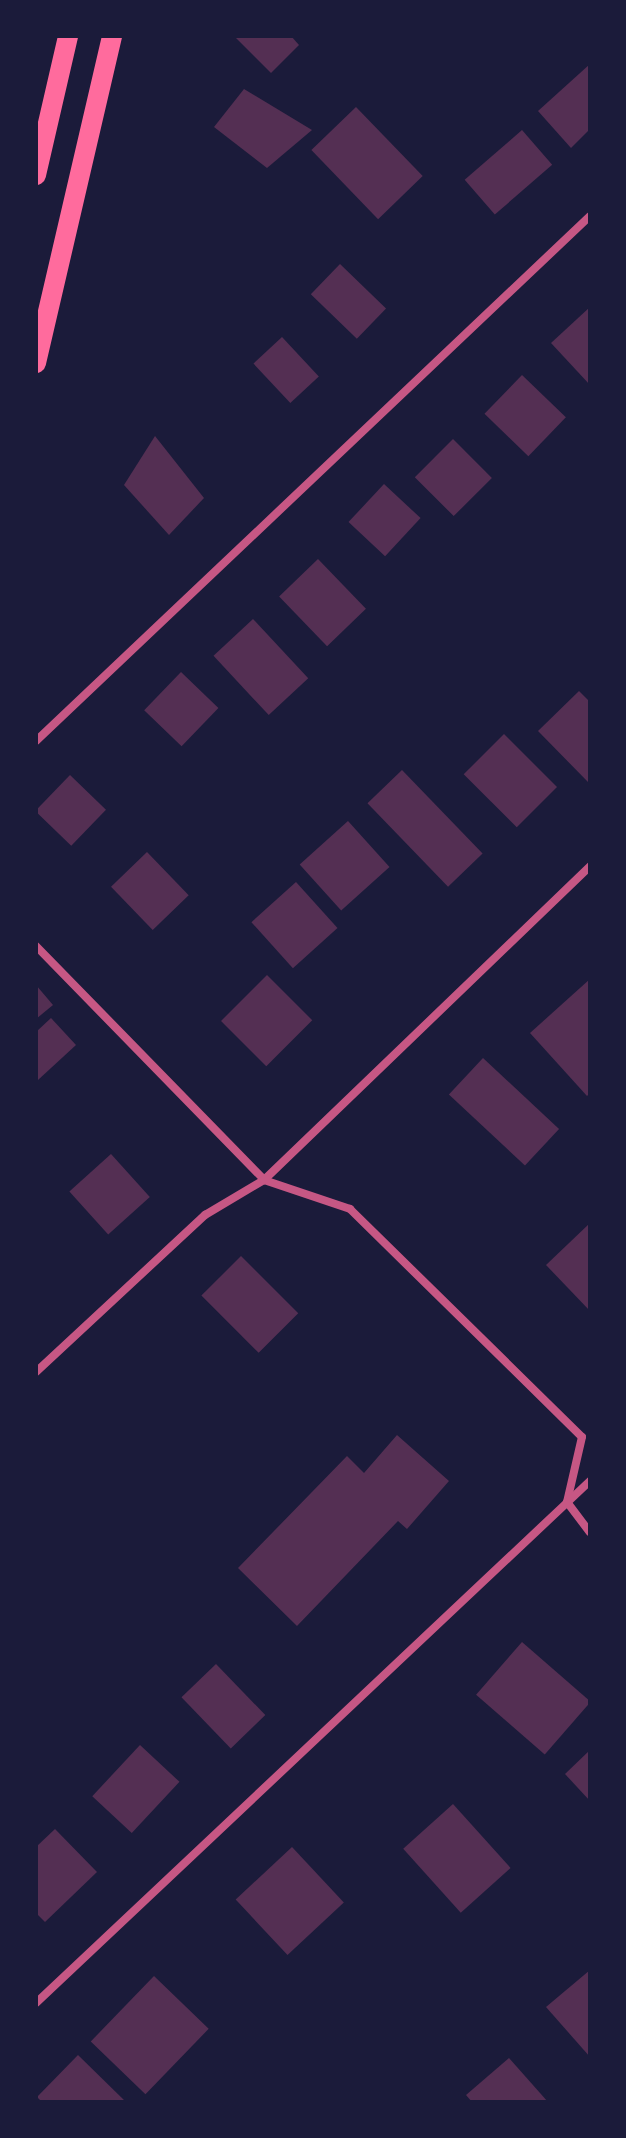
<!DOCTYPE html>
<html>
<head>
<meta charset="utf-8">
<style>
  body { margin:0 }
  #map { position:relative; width:626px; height:2138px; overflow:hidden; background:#1b1b3a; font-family:Mulish,sans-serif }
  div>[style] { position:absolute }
  .building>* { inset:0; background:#542f53; transform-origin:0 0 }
  .minor>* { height:8px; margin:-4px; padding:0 4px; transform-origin:4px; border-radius:4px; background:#c65784 }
  .primary>* { height:20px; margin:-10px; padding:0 10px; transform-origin:10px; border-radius:10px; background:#ff6b9d }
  span { translate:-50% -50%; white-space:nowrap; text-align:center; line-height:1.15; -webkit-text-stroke:6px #1b1b3a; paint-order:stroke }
  .frame { position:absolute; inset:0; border:38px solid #1b1b3a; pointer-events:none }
</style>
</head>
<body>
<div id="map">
  <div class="building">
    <div style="clip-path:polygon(234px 36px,291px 36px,299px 45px,271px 73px)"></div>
    <div style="clip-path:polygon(590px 64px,590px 129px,571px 148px,538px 111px)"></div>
    <div style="clip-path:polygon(244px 89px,312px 130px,267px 168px,214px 127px)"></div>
    <div style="left:356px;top:107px;width:96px;height:62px;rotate:46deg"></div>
    <div style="left:522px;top:130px;width:46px;height:76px;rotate:49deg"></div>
    <div style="left:340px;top:264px;width:64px;height:42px;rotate:44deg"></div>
    <div style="clip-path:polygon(590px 307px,590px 385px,551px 343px)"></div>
    <div style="left:282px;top:337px;width:54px;height:39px;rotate:47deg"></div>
    <div style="left:522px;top:375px;width:61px;height:54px;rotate:44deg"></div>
    <div style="clip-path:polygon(155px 436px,204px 498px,169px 535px,124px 485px)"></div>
    <div style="left:453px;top:439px;width:55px;height:54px;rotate:45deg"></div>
    <div style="left:384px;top:484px;width:50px;height:52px;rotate:43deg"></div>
    <div style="left:318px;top:559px;width:69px;height:54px;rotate:46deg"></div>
    <div style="left:253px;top:619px;width:81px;height:54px;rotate:47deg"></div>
    <div style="left:181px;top:672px;width:52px;height:53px;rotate:44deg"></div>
    <div style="clip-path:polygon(579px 691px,590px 702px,588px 782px,538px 731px)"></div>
    <div style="left:504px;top:734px;width:75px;height:57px;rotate:45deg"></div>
    <div style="left:402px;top:770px;width:116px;height:48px;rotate:46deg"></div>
    <div style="left:70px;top:775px;width:50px;height:50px;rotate:44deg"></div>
    <div style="left:348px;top:821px;width:62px;height:65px;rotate:48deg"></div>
    <div style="left:147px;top:852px;width:60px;height:50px;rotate:46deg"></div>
    <div style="left:296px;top:882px;width:62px;height:60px;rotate:48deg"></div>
    <div style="left:267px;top:975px;width:64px;height:65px;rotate:45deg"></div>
    <div style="clip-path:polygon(590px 979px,590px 1093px,587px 1096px,530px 1033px)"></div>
    <div style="clip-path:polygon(36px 985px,53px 1005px,36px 1019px)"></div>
    <div style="clip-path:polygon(51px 1018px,76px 1045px,38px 1080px,36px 1032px)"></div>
    <div style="left:483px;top:1058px;width:104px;height:50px;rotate:43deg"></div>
    <div style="left:111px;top:1154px;width:58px;height:56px;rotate:48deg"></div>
    <div style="clip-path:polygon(590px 1223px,590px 1311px,546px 1265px)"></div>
    <div style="left:241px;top:1256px;width:81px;height:56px;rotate:45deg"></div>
    <div style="clip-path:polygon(397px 1435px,449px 1481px,407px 1529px,398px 1521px,297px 1626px,238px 1568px,347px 1456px,364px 1473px)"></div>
    <div style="left:522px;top:1642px;width:91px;height:70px;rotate:41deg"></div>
    <div style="left:216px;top:1664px;width:71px;height:48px;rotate:46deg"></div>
    <div style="left:140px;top:1745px;width:54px;height:70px;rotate:43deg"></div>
    <div style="clip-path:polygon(590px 1750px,590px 1801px,565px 1774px)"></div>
    <div style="left:453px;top:1804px;width:86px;height:67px;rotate:48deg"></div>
    <div style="clip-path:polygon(55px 1829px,97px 1872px,45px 1922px,36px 1913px,36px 1847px)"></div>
    <div style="left:292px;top:1847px;width:76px;height:77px;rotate:47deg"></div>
    <div style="clip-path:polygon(590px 1970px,590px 2057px,546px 2007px)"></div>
    <div style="left:154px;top:1976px;width:76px;height:91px;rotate:44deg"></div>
    <div style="clip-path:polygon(78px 2055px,126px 2102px,42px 2102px,37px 2097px)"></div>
    <div style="clip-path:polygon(509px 2058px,548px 2102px,472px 2102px,466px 2095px)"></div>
  </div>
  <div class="minor">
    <div style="left:36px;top:741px;width:763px;rotate:-43.46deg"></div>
    <div style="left:36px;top:946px;width:327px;rotate:45.7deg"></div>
    <div style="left:264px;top:1180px;width:91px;rotate:18.6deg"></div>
    <div style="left:350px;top:1209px;width:325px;rotate:44.5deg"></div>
    <div style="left:582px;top:1437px;width:67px;rotate:103deg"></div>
    <div style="left:567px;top:1502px;width:38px;rotate:53deg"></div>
    <div style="left:36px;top:1372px;width:231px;rotate:-42.9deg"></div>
    <div style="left:205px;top:1215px;width:69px;rotate:-30.7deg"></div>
    <div style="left:264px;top:1180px;width:453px;rotate:-43.9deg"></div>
    <div style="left:36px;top:2003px;width:761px;rotate:-43.3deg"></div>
  </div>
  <div class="primary">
    <div style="left:36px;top:175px;width:143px;rotate:-77deg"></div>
    <div style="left:36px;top:363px;width:336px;rotate:-76.9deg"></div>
  </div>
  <div class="frame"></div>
</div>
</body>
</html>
